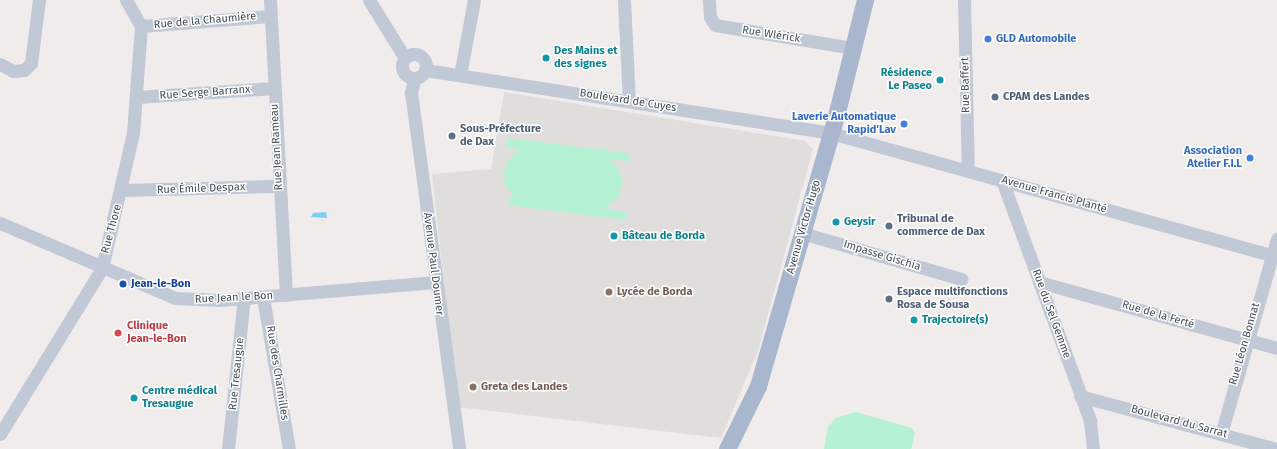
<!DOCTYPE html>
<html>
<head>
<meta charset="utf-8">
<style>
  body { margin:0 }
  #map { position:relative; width:1277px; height:449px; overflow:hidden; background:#efeceb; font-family:"Fira Sans",sans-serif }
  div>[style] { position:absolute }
  .education>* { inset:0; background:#e0dddd }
  .green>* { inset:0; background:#b4f2d3 }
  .water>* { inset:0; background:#7dcef3 }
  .minor>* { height:13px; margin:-6.5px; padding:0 6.5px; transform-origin:6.5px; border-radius:6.5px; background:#c0c9d5 }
  .minor>.ring { margin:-6.5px; padding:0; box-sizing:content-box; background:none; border:13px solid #c0c9d5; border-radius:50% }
  .major>* { height:17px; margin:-8.5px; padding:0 8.5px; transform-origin:8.5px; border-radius:8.5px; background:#a8b7ce }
  .dots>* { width:11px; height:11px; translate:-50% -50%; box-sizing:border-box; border:2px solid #fff; border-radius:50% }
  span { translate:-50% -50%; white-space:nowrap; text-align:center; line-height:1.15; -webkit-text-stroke:3px #fff; paint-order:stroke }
  .street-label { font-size:11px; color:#434d5b }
  .shop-label { font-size:11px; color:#366cbe; font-weight:700 }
  .left { translate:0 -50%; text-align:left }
  .right { translate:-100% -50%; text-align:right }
  .culture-label { font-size:11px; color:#0d838f; font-weight:700 }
  .service-label { font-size:11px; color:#4e5e75; font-weight:700 }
  .transit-label { font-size:11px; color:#164399; font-weight:700 }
  .education-label { font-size:11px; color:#785e54; font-weight:700 }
  .health-label { font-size:11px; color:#be3a42; font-weight:700 }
</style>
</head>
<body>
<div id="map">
  <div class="education">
    <div style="clip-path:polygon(504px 92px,805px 141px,813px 149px,758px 351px,721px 438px,457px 407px,432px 174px,491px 169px)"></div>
  </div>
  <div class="green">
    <div style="clip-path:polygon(507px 138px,629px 153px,629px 161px,608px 159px,616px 165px,623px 181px,618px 197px,604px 209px,627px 212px,626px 220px,508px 205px,509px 197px,514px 197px,505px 185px,504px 170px,508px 160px,520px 150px,506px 148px)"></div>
    <div style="clip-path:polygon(856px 412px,912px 428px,915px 433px,911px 449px,824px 449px,828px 427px,836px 418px)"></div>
  </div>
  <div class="water">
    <div style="clip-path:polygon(326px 212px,327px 218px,311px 217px,313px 213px)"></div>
  </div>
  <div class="minor">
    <div style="left:270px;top:0;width:295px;rotate:86.9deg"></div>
    <div style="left:369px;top:0;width:68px;rotate:58.2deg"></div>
    <div style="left:624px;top:0;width:101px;rotate:87.2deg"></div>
    <div style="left:709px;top:0;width:17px;rotate:87deg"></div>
    <div style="left:710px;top:17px;width:9px;rotate:58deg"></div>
    <div style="left:715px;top:25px;width:140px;rotate:9.5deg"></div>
    <div style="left:964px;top:0;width:170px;rotate:88.7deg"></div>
    <div style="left:141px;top:26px;width:129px;rotate:-4.4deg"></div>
    <div class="ring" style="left:402px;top:54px;width:11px;height:11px"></div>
    <div style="left:0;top:64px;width:15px;rotate:28deg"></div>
    <div style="left:13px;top:71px;width:11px;rotate:-5deg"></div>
    <div style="left:24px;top:70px;width:10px;rotate:-45deg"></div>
    <div style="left:31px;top:63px;width:64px;rotate:-82.8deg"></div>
    <div style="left:425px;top:70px;width:411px;rotate:8.8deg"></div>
    <div style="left:831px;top:133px;width:463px;rotate:15.5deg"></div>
    <div style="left:460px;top:75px;width:76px;rotate:-79.4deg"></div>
    <div style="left:415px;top:78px;width:15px;rotate:106deg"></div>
    <div style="left:411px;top:92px;width:360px;rotate:82.3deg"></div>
    <div style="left:136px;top:97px;width:138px;rotate:-3.7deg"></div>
    <div style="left:1002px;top:180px;width:257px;rotate:69.9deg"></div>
    <div style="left:1090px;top:421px;width:28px;rotate:84deg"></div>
    <div style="left:122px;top:190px;width:158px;rotate:-1.5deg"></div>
    <div style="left:0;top:223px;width:190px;rotate:23.2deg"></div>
    <div style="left:175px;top:298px;width:46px;rotate:2.5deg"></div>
    <div style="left:221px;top:300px;width:215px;rotate:-4.8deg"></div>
    <div style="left:802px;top:233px;width:166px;rotate:16.1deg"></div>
    <div style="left:1039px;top:282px;width:247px;rotate:15.5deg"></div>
    <div style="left:263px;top:297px;width:154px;rotate:80.3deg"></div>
    <div style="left:1080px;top:396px;width:204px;rotate:15.1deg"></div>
    <div style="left:0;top:434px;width:195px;rotate:-58.4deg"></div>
    <div style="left:102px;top:268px;width:139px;rotate:-77.1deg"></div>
    <div style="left:133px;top:133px;width:107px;rotate:-85.7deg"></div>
    <div style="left:141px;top:26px;width:30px;rotate:-120deg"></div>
    <div style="left:1221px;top:434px;width:203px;rotate:-74deg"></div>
    <div style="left:228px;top:449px;width:152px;rotate:-84deg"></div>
  </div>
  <div class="major">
    <div style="left:727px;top:449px;width:70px;rotate:-63.8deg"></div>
    <div style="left:758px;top:386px;width:281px;rotate:-73.9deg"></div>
    <div style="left:836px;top:116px;width:120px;rotate:-76deg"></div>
  </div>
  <div class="dots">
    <div style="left:988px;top:39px;background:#3f7fe0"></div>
    <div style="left:546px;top:58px;background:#0f9aa8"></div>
    <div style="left:940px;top:80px;background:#0f9aa8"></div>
    <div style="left:995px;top:97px;background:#5c6f8a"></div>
    <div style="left:904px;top:124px;background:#3f7fe0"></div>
    <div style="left:452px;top:136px;background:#5c6f8a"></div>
    <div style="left:1250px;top:158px;background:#3f7fe0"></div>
    <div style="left:836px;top:222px;background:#0f9aa8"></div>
    <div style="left:889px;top:226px;background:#5c6f8a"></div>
    <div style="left:614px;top:236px;background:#0f9aa8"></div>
    <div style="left:123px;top:284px;background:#1a4fb4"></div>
    <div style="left:609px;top:292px;background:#8d6e63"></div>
    <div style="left:889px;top:299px;background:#5c6f8a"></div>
    <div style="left:914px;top:320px;background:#0f9aa8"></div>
    <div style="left:118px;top:333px;background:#e0444e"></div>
    <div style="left:473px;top:387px;background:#8d6e63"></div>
    <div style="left:134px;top:398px;background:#0f9aa8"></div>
  </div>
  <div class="street-label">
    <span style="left:205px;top:21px;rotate:-5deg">Rue de la Chaumière</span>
    <span style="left:771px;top:35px;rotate:9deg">Rue Wlérick</span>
    <span style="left:966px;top:85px;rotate:-91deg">Rue Baffert</span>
    <span style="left:205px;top:93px;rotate:-4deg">Rue Serge Barranx</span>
    <span style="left:628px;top:101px;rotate:9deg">Boulevard de Cuyes</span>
    <span style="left:277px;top:147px;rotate:-93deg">Rue Jean Rameau</span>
    <span style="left:201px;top:189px;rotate:-2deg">Rue Émile Despax</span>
    <span style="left:1054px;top:195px;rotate:16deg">Avenue Francis Planté</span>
    <span style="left:804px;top:227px;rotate:-74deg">Avenue Victor Hugo</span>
    <span style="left:112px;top:229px;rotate:-75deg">Rue Thore</span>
    <span style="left:882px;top:256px;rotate:17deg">Impasse Gischia</span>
    <span style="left:433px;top:264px;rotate:83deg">Avenue Paul Doumer</span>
    <span style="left:234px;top:298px;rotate:-3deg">Rue Jean le Bon</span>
    <span style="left:1051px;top:314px;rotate:70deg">Rue du Sel Gemme</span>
    <span style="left:1158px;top:315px;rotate:16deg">Rue de la Ferté</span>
    <span style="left:1245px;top:344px;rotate:-74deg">Rue Léon Bonnat</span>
    <span style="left:277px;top:373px;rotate:81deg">Rue des Charmilles</span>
    <span style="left:237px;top:374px;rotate:-84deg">Rue Tresaugue</span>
    <span style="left:1179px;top:422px;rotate:15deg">Boulevard du Sarrat</span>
  </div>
  <div class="shop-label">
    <span class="left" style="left:996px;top:39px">GLD Automobile</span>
    <span class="right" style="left:896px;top:124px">Laverie Automatique<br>Rapid'Lav</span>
    <span class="right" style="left:1242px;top:158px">Association<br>Atelier F.I.L</span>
  </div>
  <div class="culture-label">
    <span class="left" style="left:554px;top:58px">Des Mains et<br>des signes</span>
    <span class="right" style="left:932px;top:80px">Résidence<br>Le Paseo</span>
    <span class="left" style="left:844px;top:222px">Geysir</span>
    <span class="left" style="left:622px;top:236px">Bâteau de Borda</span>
    <span class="left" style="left:922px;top:320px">Trajectoire(s)</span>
    <span class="left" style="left:142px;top:398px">Centre médical<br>Tresaugue</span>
  </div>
  <div class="service-label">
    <span class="left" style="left:1003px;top:97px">CPAM des Landes</span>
    <span class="left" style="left:460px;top:136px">Sous-Préfecture<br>de Dax</span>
    <span class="left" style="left:897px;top:226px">Tribunal de<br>commerce de Dax</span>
    <span class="left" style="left:897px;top:299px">Espace multifonctions<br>Rosa de Sousa</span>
  </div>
  <div class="transit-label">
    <span class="left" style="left:131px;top:284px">Jean-le-Bon</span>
  </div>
  <div class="education-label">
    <span class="left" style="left:617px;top:292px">Lycée de Borda</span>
    <span class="left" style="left:481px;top:387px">Greta des Landes</span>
  </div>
  <div class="health-label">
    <span class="left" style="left:127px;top:333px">Clinique<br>Jean-le-Bon</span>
  </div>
</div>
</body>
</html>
